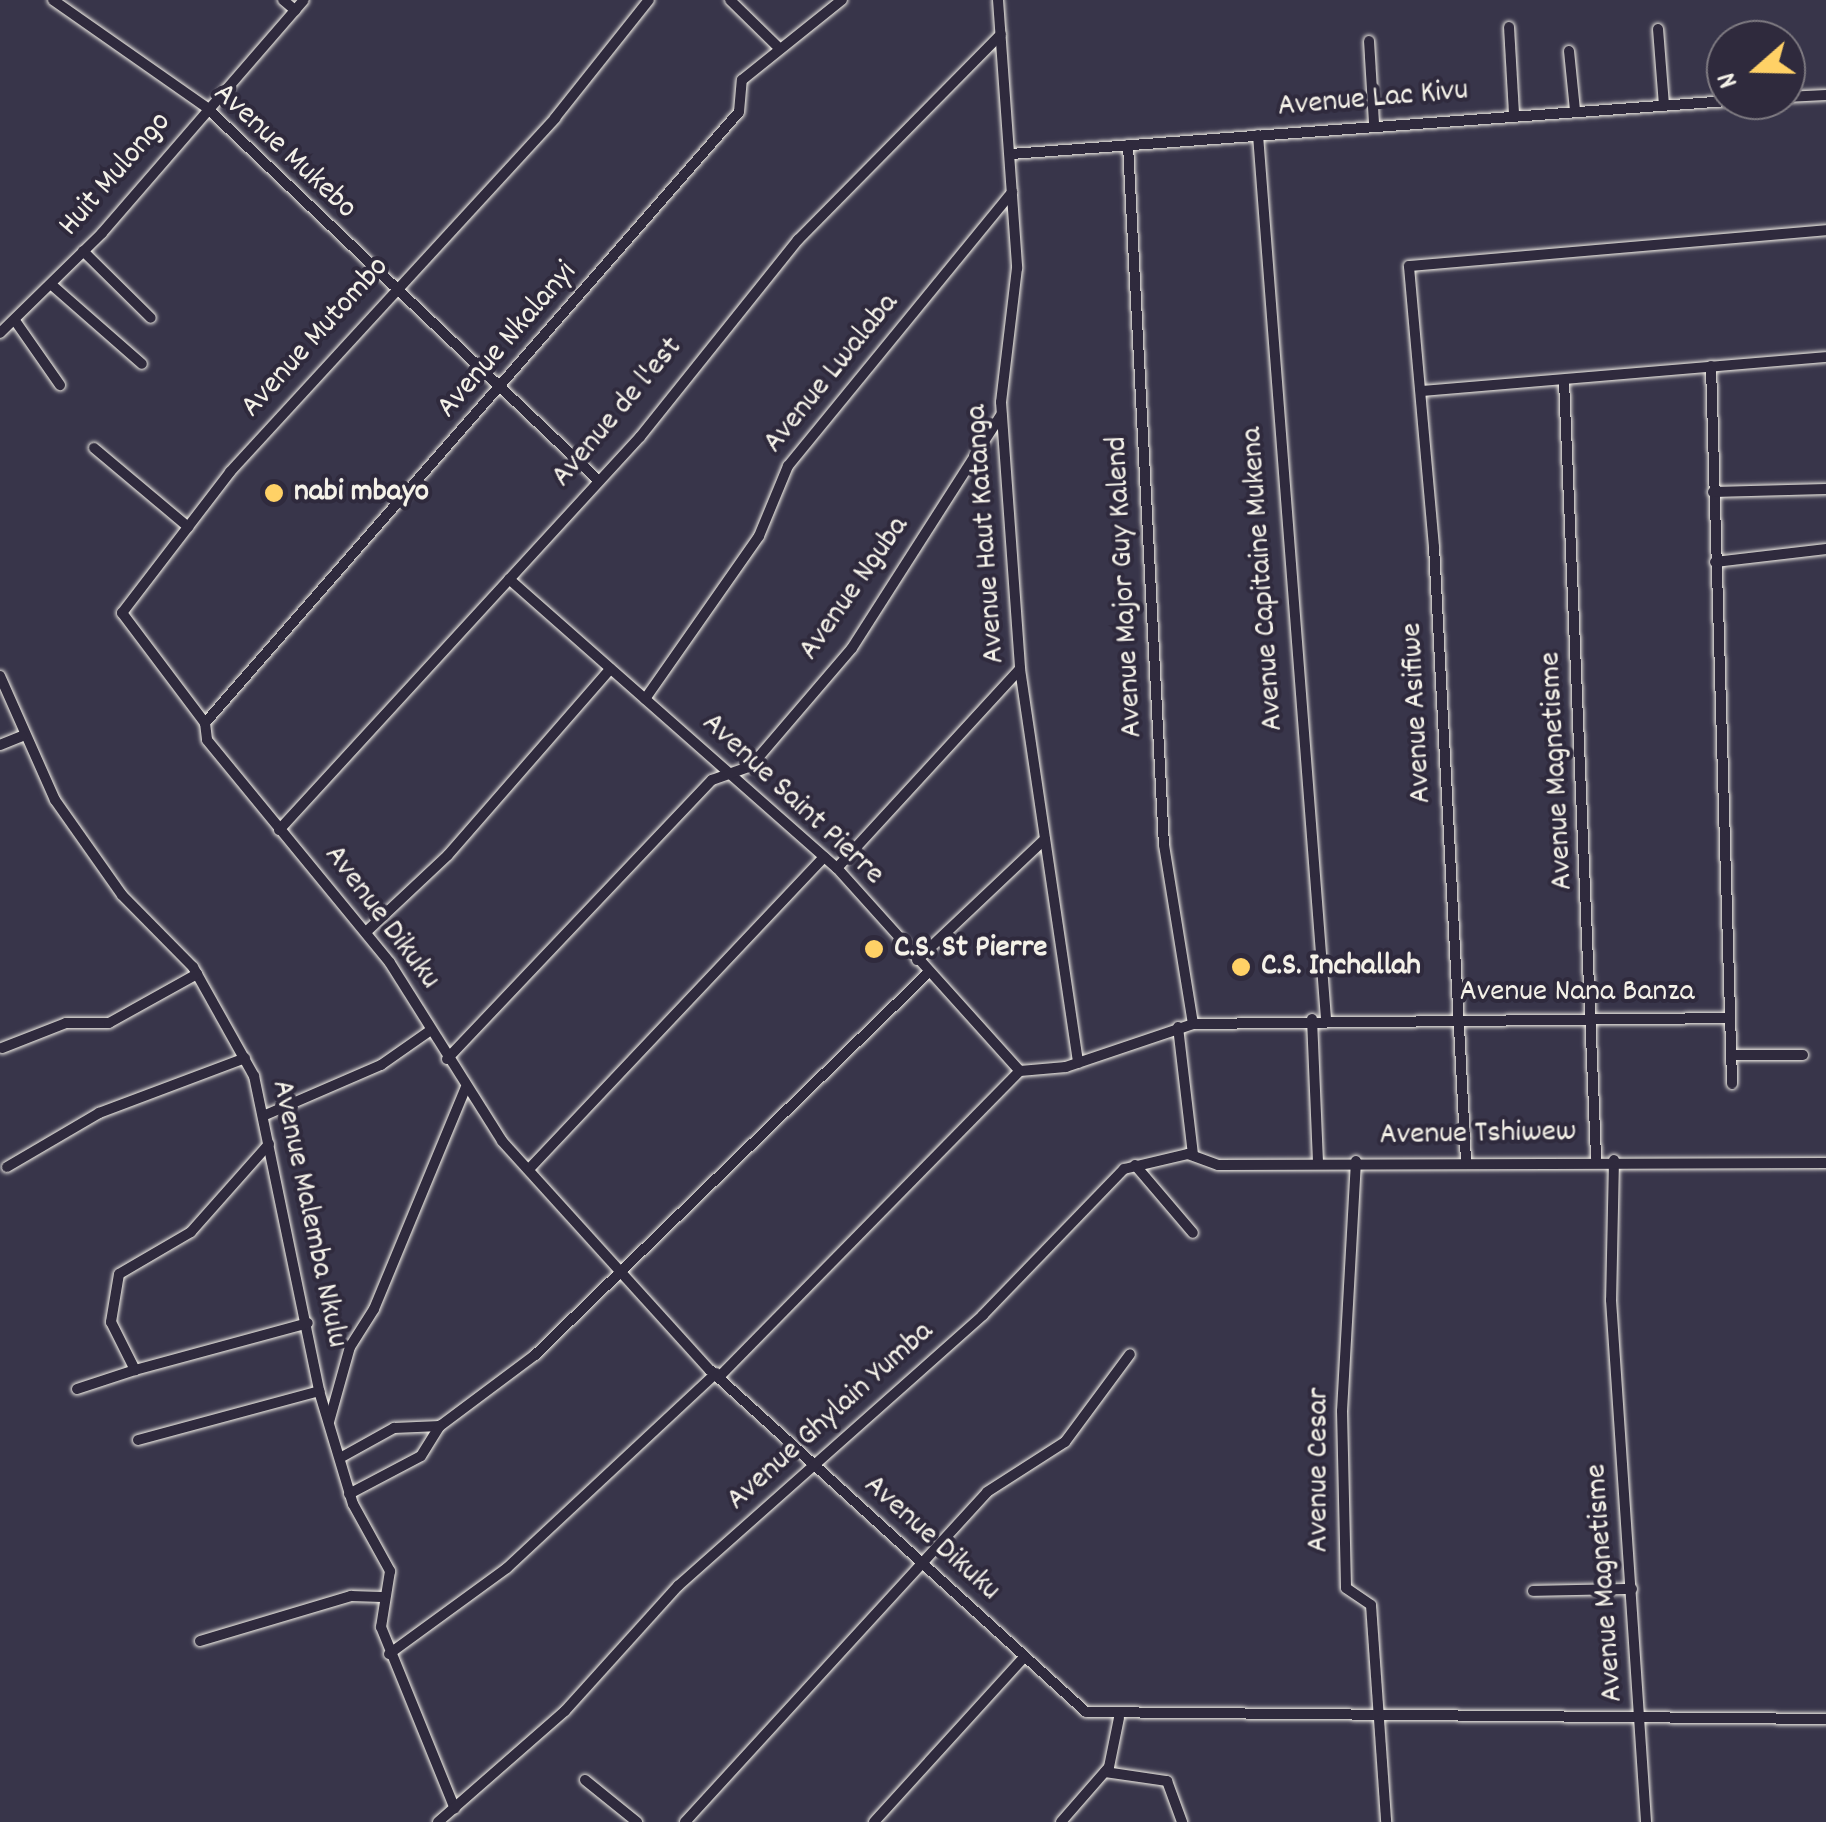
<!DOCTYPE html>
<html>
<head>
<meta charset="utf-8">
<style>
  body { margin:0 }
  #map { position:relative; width:1826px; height:1822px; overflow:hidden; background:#38354a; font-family:Dekko,sans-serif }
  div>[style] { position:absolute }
  .roads { filter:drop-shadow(0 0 2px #f4f1e8) drop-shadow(0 0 2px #f4f1e8) }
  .street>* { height:10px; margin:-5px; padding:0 5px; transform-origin:5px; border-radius:5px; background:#2f2a3d }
  .dots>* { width:28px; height:28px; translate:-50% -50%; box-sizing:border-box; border:5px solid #2f2a3d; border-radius:50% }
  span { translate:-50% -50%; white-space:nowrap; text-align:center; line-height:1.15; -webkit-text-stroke:8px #2f2a3d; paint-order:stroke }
  .street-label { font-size:32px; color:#f4f1e8 }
  .poi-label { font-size:32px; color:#f4f1e8; font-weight:700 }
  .left { translate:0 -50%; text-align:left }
  .north { position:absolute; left:1706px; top:20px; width:100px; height:100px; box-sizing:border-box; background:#2f2a3d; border:2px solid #7e7a81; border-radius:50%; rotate:250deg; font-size:28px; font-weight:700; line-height:40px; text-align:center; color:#f4f1e8 }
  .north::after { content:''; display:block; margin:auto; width:35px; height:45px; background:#ffd166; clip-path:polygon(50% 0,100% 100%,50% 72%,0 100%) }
</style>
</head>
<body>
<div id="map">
  <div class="roads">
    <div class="street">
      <div style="left:53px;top:0;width:188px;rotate:35deg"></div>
      <div style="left:207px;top:108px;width:540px;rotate:43.57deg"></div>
      <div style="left:283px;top:0;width:16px;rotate:40deg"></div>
      <div style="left:730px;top:0;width:67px;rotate:44.4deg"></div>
      <div style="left:998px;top:0;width:269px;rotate:85.9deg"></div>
      <div style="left:1017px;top:268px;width:135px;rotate:96.8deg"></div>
      <div style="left:1001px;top:402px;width:268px;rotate:85.9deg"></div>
      <div style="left:1020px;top:669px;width:398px;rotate:81.6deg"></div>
      <div style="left:1509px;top:27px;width:87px;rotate:86.7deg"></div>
      <div style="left:1658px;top:29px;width:76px;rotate:85.5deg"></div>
      <div style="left:1369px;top:41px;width:82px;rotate:86.5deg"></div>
      <div style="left:1569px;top:51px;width:59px;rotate:84.2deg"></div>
      <div style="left:1786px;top:97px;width:40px;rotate:-2.9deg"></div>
      <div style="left:1258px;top:135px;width:886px;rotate:85.6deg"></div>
      <div style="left:1128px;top:145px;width:701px;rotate:87.06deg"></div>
      <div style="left:1164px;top:845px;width:181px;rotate:80.8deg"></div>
      <div style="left:1011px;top:154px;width:732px;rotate:-4.23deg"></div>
      <div style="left:83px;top:251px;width:95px;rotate:44.6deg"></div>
      <div style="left:53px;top:286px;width:118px;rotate:41.2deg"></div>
      <div style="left:16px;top:322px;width:77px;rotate:55.1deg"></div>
      <div style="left:0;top:333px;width:143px;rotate:-44.4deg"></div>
      <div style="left:102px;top:233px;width:308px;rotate:-49.1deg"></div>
      <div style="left:1711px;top:366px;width:718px;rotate:88.32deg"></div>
      <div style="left:1564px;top:380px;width:779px;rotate:87.64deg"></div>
      <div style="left:1421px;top:391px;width:406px;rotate:-4.8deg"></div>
      <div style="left:94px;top:448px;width:123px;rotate:40deg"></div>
      <div style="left:1713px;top:492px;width:113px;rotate:-1.5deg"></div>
      <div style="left:1715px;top:562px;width:112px;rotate:-6.7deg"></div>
      <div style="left:509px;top:579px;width:437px;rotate:41.4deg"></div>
      <div style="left:837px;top:868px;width:273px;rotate:48deg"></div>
      <div style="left:0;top:676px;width:136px;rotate:66.1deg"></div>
      <div style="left:55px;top:800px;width:116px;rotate:54.8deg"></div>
      <div style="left:122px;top:895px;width:101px;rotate:45.4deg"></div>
      <div style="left:193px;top:967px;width:125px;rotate:60.8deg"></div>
      <div style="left:254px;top:1076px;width:322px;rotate:78.3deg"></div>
      <div style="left:319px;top:1391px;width:118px;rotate:73.3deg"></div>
      <div style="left:353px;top:1504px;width:77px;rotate:61.1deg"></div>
      <div style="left:390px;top:1571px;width:57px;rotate:99.1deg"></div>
      <div style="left:381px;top:1627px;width:196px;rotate:67.9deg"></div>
      <div style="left:645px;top:699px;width:199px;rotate:-55deg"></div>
      <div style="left:759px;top:536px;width:76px;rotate:-67.5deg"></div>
      <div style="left:788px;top:466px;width:354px;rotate:-50.7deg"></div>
      <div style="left:205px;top:723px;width:17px;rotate:83deg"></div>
      <div style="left:207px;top:740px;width:288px;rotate:50.6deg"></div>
      <div style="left:390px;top:963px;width:210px;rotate:57.8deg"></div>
      <div style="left:502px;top:1141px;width:309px;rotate:47.8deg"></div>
      <div style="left:710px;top:1370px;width:508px;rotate:42.29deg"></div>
      <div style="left:1086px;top:1712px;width:740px;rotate:0.54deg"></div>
      <div style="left:205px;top:723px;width:811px;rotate:-48.85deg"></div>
      <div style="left:739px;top:112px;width:32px;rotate:-85deg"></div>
      <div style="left:742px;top:80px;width:128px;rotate:-38.7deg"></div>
      <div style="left:205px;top:723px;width:138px;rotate:-127deg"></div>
      <div style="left:122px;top:613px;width:178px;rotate:-52.5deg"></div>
      <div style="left:230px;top:472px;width:481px;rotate:-47.4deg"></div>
      <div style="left:555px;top:118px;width:151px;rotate:-51.5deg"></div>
      <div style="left:0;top:745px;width:24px;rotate:-22deg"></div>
      <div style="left:279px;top:830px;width:534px;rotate:-47.43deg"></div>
      <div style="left:640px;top:437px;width:253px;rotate:-51.3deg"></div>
      <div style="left:798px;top:240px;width:289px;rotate:-45.4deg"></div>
      <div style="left:837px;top:868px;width:270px;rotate:-47.4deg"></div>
      <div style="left:366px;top:932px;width:112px;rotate:-43.2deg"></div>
      <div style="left:448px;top:855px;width:247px;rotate:-48.9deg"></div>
      <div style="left:917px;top:960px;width:176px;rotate:-43.4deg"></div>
      <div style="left:1312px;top:1019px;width:144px;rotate:87.6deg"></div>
      <div style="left:1178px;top:1027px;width:129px;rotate:83.3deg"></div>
      <div style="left:2px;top:1048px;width:69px;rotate:-21.3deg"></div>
      <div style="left:66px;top:1023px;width:43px"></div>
      <div style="left:109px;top:1023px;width:101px;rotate:-29.1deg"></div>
      <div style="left:1731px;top:1055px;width:72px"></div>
      <div style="left:447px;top:1059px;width:385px;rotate:-46.5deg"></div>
      <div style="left:712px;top:780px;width:41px;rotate:-19.7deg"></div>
      <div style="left:751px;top:766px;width:155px;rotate:-49.4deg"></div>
      <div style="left:852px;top:648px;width:277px;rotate:-57.4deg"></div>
      <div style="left:1020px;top:1071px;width:46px;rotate:-5deg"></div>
      <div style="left:1066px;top:1067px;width:134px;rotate:-18.7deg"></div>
      <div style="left:1193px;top:1024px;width:536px;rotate:-0.64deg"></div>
      <div style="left:263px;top:1116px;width:129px;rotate:-23.4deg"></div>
      <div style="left:381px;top:1065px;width:61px;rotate:-35deg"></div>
      <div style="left:269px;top:1144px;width:118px;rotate:131.6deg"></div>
      <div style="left:191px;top:1232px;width:83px;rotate:149.7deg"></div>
      <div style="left:119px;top:1274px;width:49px;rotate:99.5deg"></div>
      <div style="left:111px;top:1322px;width:54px;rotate:63.4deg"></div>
      <div style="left:135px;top:1370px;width:179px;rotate:-15.2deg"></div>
      <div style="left:1614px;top:1160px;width:140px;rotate:91.2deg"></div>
      <div style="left:1611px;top:1300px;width:523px;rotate:86.16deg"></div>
      <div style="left:1356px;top:1161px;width:250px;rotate:93.2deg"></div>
      <div style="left:1342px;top:1411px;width:177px;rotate:88.7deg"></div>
      <div style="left:1346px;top:1588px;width:30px;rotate:34deg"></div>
      <div style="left:1371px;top:1605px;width:218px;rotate:86deg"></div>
      <div style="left:1466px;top:1161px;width:615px;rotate:-92.98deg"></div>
      <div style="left:1434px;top:547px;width:282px;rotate:-95.1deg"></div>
      <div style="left:1409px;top:266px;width:419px;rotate:-4.9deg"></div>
      <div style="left:1135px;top:1165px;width:89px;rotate:49.5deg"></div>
      <div style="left:7px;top:1167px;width:107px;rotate:-30.4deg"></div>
      <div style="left:99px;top:1113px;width:156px;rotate:-20.6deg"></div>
      <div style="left:530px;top:1168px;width:428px;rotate:-46.6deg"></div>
      <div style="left:722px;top:1374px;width:425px;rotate:-45.5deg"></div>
      <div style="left:77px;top:1389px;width:61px;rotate:-18.1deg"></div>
      <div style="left:329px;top:1422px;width:78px;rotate:-74.4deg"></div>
      <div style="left:350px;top:1347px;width:45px;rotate:-57.7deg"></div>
      <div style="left:374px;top:1309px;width:240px;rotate:-67.5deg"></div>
      <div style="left:138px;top:1440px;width:188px;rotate:-15.1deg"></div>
      <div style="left:340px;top:1458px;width:62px;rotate:-29.1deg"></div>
      <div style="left:394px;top:1428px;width:46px;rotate:-2.5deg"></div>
      <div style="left:440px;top:1426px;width:119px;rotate:-36.8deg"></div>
      <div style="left:535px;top:1355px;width:548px;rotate:-44.19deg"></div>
      <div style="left:349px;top:1494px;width:81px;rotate:-27.8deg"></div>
      <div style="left:421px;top:1456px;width:36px;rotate:-58deg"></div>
      <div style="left:1533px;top:1591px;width:99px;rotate:-1.2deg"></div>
      <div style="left:200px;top:1641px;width:158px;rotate:-16.6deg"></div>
      <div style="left:351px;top:1596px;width:31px;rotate:2deg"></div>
      <div style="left:389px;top:1654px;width:146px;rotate:-36.1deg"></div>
      <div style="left:507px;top:1568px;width:286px;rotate:-43deg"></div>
      <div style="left:1105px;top:1772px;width:63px;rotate:8.3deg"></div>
      <div style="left:1167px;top:1781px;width:44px;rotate:69.9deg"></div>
      <div style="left:585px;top:1780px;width:67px;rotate:38.9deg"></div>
      <div style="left:438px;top:1822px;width:169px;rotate:-41.2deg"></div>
      <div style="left:565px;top:1711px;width:169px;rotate:-47.9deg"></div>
      <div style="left:678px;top:1586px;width:408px;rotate:-41.6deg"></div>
      <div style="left:983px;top:1315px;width:203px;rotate:-46deg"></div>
      <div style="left:1124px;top:1169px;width:66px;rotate:-13.2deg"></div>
      <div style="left:1188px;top:1154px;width:32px;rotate:20deg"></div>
      <div style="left:1218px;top:1165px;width:608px;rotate:-0.19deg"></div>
      <div style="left:685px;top:1822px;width:447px;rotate:-47.5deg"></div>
      <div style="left:987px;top:1492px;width:93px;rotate:-32.7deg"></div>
      <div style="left:1065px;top:1442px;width:109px;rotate:-53.5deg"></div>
      <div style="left:874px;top:1822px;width:223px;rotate:-47.7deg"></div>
      <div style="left:1061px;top:1822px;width:73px;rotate:-48.9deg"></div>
      <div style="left:1109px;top:1767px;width:50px;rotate:-78.5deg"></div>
    </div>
  </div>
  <div class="dots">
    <div style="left:274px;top:493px;background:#ffd166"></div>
    <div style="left:874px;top:949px;background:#ffd166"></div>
    <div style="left:1241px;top:967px;background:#ffd166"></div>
  </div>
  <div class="street-label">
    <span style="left:1373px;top:100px;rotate:-5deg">Avenue Lac Kivu</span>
    <span style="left:284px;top:152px;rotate:43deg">Avenue Mukebo</span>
    <span style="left:116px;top:175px;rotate:-49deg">Huit Mulongo</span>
    <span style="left:316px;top:338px;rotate:-48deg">Avenue Mutombo</span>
    <span style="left:508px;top:341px;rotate:-49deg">Avenue Nkalanyi</span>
    <span style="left:832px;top:374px;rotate:-51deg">Avenue Lwalaba</span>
    <span style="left:618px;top:413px;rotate:-50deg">Avenue de l'est</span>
    <span style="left:987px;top:534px;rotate:-94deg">Avenue Haut Katanga</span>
    <span style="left:1264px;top:579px;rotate:-94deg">Avenue Capitaine Mukena</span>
    <span style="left:1126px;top:587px;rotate:-93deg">Avenue Major Guy Kalend</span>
    <span style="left:855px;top:589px;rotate:-55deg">Avenue Nguba</span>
    <span style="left:1418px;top:713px;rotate:-93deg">Avenue Asifiwe</span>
    <span style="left:1558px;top:771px;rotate:-93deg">Avenue Magnetisme</span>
    <span style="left:792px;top:800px;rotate:43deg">Avenue Saint Pierre</span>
    <span style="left:381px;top:918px;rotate:53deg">Avenue Dikuku</span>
    <span style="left:1577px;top:993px">Avenue Nana Banza</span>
    <span style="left:1478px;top:1135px;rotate:-1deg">Avenue Tshiwew</span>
    <span style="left:308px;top:1214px;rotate:78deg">Avenue Malemba Nkulu</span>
    <span style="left:831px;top:1417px;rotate:-42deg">Avenue Ghylain Yumba</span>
    <span style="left:1320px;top:1470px;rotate:-90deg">Avenue Cesar</span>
    <span style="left:931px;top:1539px;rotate:42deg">Avenue Dikuku</span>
    <span style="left:1606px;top:1583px;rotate:-94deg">Avenue Magnetisme</span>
  </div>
  <div class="poi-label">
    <span class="left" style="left:294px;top:493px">nabi mbayo</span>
    <span class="left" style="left:894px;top:949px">C.S. St Pierre</span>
    <span class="left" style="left:1261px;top:967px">C.S. Inchallah</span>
  </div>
  <div class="north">N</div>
</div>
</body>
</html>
